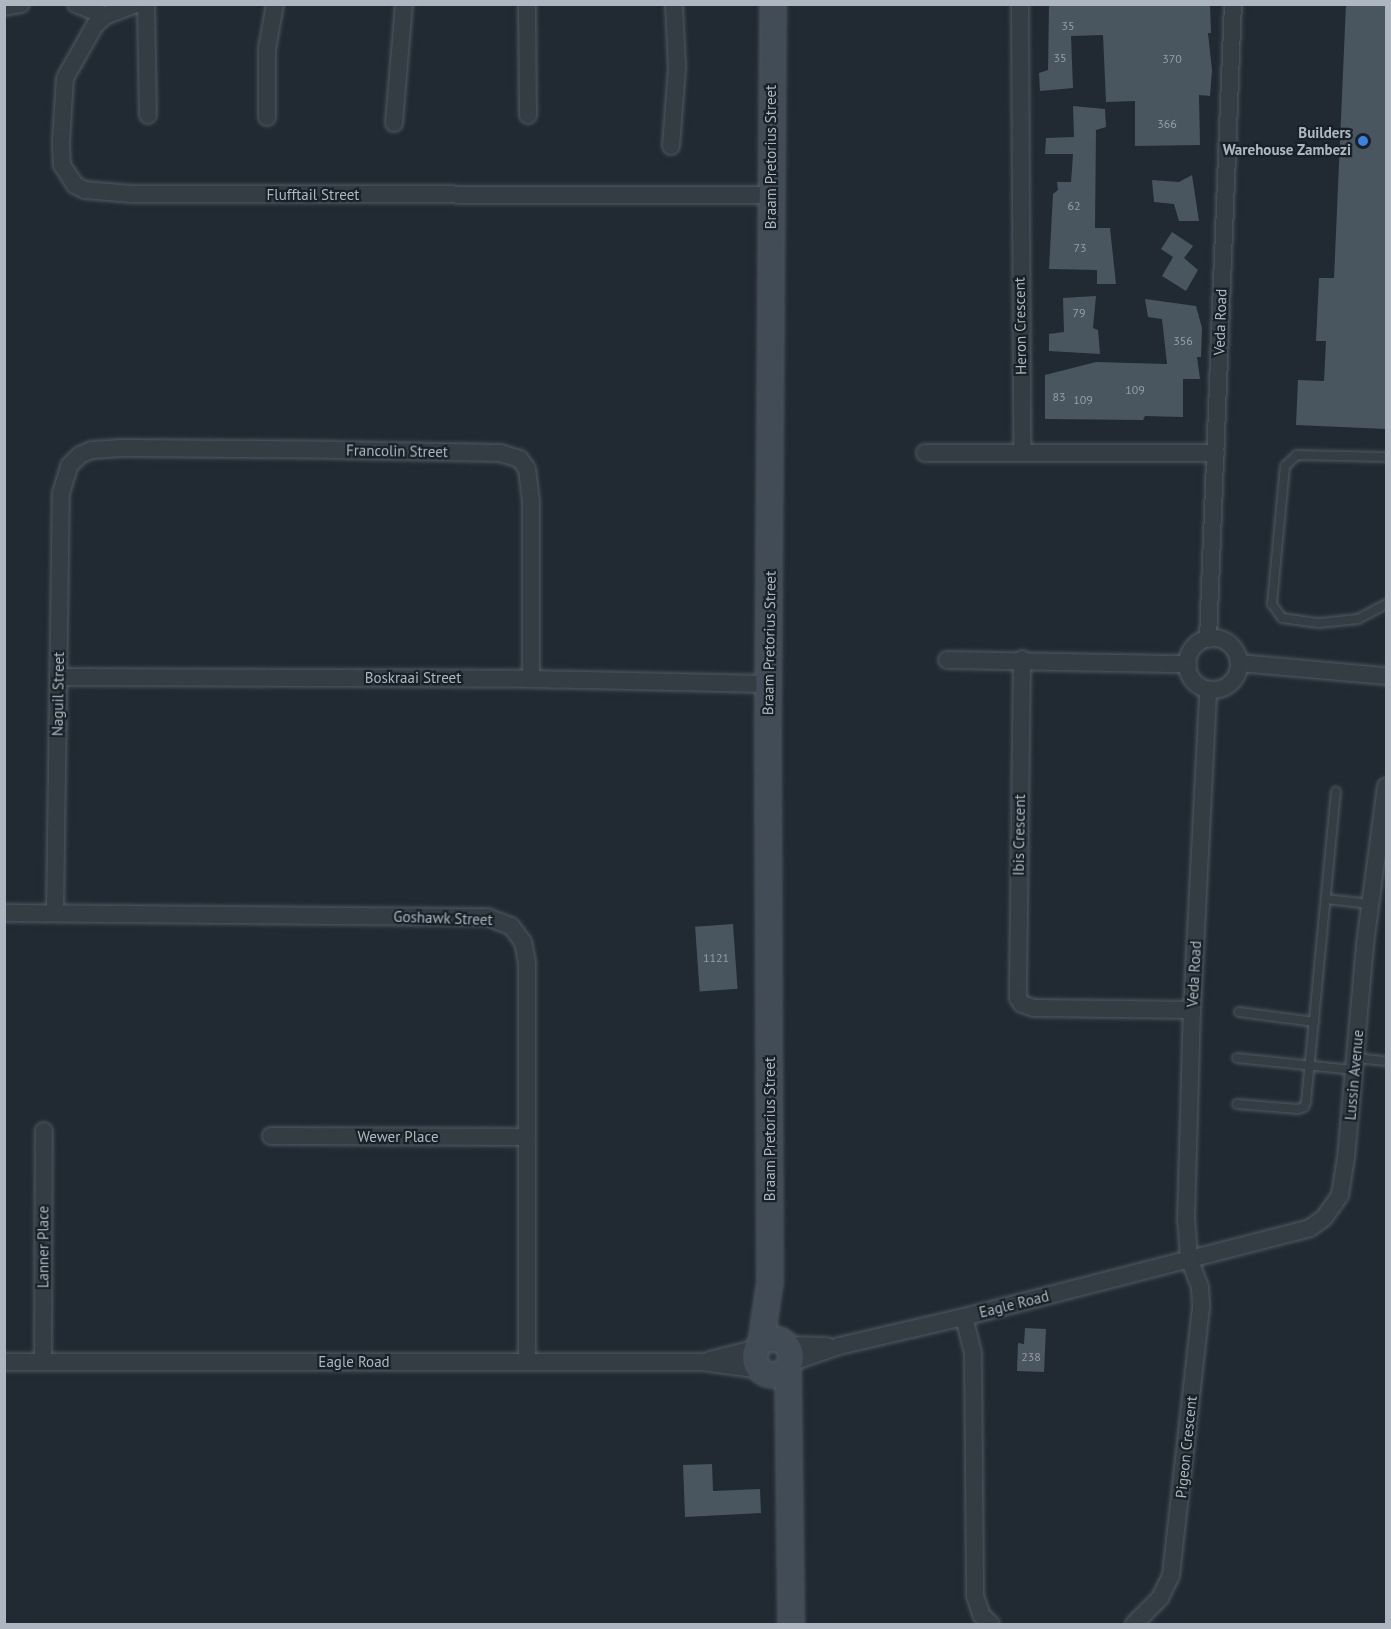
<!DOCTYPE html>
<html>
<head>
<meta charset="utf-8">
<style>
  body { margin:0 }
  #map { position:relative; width:1391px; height:1629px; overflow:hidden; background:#212a33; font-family:"PT Sans",sans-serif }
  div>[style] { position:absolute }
  .building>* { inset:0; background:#49555f; transform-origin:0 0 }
  .roads { filter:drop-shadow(0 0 2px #515a62) drop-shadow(0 0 2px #515a62) }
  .lane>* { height:8px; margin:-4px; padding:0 4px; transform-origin:4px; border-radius:4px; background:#343c44 }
  .street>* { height:16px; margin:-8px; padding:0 8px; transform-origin:8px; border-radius:8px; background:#343c44 }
  .street>.ring { margin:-8px; padding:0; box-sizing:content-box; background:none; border:16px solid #343c44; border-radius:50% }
  .secondary>* { height:24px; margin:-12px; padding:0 12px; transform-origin:12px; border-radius:12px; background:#424c57 }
  .secondary>.ring { margin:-12px; padding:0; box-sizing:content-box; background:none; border:24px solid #424c57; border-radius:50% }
  .dots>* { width:16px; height:16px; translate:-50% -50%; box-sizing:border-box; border:3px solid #192128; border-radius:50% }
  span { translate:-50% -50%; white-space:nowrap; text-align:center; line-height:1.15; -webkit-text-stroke:4.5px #192128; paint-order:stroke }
  .number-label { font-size:12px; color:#959ea8 }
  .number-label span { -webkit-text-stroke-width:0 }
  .poi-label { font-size:15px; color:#aeb7c1; font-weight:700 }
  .right { translate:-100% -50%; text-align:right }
  .street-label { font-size:15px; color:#aeb7c1 }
  .frame { position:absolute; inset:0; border:6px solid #aeb7c1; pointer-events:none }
</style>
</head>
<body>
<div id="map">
  <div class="building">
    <div style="clip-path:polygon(1049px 4px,1210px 4px,1211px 33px,1208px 33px,1212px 70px,1210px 96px,1199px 95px,1200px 145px,1135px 146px,1135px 101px,1106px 102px,1103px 35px,1071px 36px,1073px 88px,1040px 91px,1039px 73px,1048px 70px)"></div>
    <div style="clip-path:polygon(1346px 4px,1386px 4px,1386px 429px,1296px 425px,1298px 380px,1324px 381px,1326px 341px,1316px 341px,1319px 278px,1334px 278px)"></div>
    <div style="clip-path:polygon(1073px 106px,1105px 109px,1106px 127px,1096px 130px,1095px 228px,1110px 228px,1116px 284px,1097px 284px,1097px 270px,1049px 269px,1053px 194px,1058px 190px,1057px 182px,1071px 182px,1073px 154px,1045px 154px,1046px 138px,1074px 137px)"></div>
    <div style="clip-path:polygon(1192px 175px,1199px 221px,1179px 221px,1174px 204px,1154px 202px,1152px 180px,1179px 182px)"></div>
    <div style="clip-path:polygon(1172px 232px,1193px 246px,1184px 258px,1198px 270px,1186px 291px,1162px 276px,1173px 257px,1161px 249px)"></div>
    <div style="clip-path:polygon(1096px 296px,1093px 328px,1098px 330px,1100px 354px,1049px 351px,1049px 334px,1064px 332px,1063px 298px)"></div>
    <div style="clip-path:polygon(1145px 299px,1196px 306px,1202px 328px,1201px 357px,1197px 357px,1200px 379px,1183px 379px,1183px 417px,1145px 416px,1143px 420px,1045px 419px,1045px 375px,1096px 362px,1167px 364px,1162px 319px,1148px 317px)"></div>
    <div style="left:733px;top:924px;width:65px;height:38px;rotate:86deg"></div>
    <div style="clip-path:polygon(1025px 1328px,1046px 1329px,1044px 1372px,1017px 1371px,1018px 1343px,1024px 1344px)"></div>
    <div style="clip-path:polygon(712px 1464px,713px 1491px,760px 1489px,761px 1513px,685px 1517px,683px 1465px)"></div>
  </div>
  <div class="roads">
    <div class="lane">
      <div style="left:1386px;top:457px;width:89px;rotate:-178.7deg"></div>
      <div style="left:1297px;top:455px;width:16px;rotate:137deg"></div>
      <div style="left:1285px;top:466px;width:139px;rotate:95.4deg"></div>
      <div style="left:1272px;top:604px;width:17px;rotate:54deg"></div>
      <div style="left:1282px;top:618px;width:37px;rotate:8deg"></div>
      <div style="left:1319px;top:623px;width:39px;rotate:-6deg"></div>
      <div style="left:1358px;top:619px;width:32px;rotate:-28deg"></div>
      <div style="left:1326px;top:899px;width:44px;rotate:6.5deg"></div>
      <div style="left:1239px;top:1012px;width:76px;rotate:7.6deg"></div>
      <div style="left:1237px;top:1058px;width:118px;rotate:5.9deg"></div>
      <div style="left:1356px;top:1058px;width:30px;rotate:6deg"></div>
      <div style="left:1237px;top:1104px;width:61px;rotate:4.7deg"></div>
      <div style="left:1298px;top:1109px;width:6px;rotate:-18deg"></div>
      <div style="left:1304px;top:1107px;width:5px;rotate:-68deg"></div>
      <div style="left:1306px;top:1102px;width:312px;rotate:-84.5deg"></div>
    </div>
    <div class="street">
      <div style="left:76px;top:4px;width:31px;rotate:22deg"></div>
      <div style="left:136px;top:4px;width:33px;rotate:159deg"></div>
      <div style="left:105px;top:16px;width:13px;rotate:138deg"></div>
      <div style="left:95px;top:25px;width:61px;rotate:119.5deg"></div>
      <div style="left:65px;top:78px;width:64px;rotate:93.6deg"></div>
      <div style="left:61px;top:142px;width:23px;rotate:88deg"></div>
      <div style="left:62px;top:165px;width:24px;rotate:57deg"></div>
      <div style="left:75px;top:185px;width:11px;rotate:27deg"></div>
      <div style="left:85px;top:190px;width:47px;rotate:4.9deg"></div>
      <div style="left:132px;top:194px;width:639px;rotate:0.09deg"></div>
      <div style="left:146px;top:4px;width:111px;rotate:89deg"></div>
      <div style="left:527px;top:4px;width:111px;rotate:89.5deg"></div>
      <div style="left:1020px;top:4px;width:448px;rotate:89.7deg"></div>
      <div style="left:4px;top:7px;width:17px;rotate:-10deg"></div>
      <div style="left:267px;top:117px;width:68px;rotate:-90deg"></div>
      <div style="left:267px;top:49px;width:46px;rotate:-79.9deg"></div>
      <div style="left:394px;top:123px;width:119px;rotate:-85.2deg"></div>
      <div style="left:671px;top:146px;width:78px;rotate:-85.6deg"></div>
      <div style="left:677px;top:68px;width:64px;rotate:-92.7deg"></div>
      <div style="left:925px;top:453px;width:291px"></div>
      <div class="ring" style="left:1187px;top:638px;width:36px;height:36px"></div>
      <div style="left:1208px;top:639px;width:635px;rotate:-87.75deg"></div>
      <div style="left:1022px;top:659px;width:339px;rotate:90.7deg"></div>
      <div style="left:1018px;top:998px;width:7px;rotate:56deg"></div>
      <div style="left:1022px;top:1004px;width:13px;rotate:18deg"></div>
      <div style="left:1034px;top:1008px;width:158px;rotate:0.7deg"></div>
      <div style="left:947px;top:660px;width:241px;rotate:1deg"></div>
      <div style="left:1239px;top:663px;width:148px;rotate:5.1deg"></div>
      <div style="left:58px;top:677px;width:473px;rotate:0.2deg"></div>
      <div style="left:531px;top:679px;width:237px;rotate:1.2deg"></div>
      <div style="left:4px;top:913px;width:483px;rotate:0.5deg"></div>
      <div style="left:487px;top:917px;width:26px;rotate:21deg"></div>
      <div style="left:511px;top:926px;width:20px;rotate:53deg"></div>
      <div style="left:523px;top:942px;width:21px;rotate:79deg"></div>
      <div style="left:527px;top:963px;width:399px;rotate:90deg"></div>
      <div style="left:55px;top:913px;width:420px;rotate:-89.2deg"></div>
      <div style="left:61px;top:493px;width:28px;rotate:-73deg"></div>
      <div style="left:69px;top:466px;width:16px;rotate:-45deg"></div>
      <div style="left:80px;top:455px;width:13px;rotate:-23deg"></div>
      <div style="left:92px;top:450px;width:29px;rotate:-4deg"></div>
      <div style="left:121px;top:448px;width:211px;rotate:0.5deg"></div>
      <div style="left:332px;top:450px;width:168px;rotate:1deg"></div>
      <div style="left:500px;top:453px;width:21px;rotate:17deg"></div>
      <div style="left:520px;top:459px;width:12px;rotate:55deg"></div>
      <div style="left:527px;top:469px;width:33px;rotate:83deg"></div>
      <div style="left:531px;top:502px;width:177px;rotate:90deg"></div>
      <div style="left:271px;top:1136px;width:255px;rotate:0.2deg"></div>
      <div style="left:964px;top:1317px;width:38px;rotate:76deg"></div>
      <div style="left:973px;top:1354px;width:242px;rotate:89.5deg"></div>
      <div style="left:975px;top:1596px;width:21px;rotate:71deg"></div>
      <div style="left:982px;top:1616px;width:12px;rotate:42deg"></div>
      <div style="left:787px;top:1345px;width:40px;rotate:1.4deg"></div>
      <div style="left:710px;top:1360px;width:49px;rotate:-14.3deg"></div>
      <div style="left:4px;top:1362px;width:699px"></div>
      <div style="left:703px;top:1362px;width:59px;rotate:7.9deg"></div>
      <div style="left:43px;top:1362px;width:231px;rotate:-89.8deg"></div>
      <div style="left:790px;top:1363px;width:52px;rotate:-19.1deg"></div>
      <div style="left:839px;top:1346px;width:128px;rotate:-13.1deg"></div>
      <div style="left:964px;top:1317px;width:346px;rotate:-14.4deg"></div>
      <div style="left:1299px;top:1231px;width:11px;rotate:-15deg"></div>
      <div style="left:1310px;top:1228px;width:17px;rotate:-36deg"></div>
      <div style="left:1324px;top:1218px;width:28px;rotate:-55deg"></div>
      <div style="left:1340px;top:1195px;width:37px;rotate:-81deg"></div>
      <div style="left:1346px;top:1158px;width:215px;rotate:-84.9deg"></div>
      <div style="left:1365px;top:944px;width:159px;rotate:-82.4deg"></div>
      <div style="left:1134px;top:1624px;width:37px;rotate:-45deg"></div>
      <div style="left:1160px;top:1598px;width:25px;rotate:-64deg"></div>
      <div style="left:1171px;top:1575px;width:271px;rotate:-83.6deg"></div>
      <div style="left:1201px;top:1306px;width:19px;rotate:-93deg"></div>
      <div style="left:1200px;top:1287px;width:30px;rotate:-111deg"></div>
      <div style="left:1189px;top:1259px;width:39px;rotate:-94deg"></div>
      <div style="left:1186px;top:1220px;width:210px;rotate:-88.4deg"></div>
      <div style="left:1192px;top:1010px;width:321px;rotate:-87.1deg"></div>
    </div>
    <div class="secondary">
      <div class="ring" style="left:755px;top:1339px;width:12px;height:12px"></div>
      <div style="left:761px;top:1343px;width:62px;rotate:-81.6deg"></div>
      <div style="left:770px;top:1282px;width:557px;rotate:-90.21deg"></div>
      <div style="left:768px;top:725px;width:721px;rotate:-89.6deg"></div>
      <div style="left:788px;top:1367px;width:257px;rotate:89.3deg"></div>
    </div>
  </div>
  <div class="dots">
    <div style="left:1363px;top:141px;background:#3f7fe0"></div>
  </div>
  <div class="number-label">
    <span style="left:1068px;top:26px">35</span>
    <span style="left:1060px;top:58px">35</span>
    <span style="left:1172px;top:59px">370</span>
    <span style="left:1167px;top:124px">366</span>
    <span style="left:1074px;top:206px">62</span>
    <span style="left:1080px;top:248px">73</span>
    <span style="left:1079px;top:313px">79</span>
    <span style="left:1183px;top:341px">356</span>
    <span style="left:1135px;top:390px">109</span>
    <span style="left:1059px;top:397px">83</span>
    <span style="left:1083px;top:400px">109</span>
    <span style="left:716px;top:958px">1121</span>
    <span style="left:1031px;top:1357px">238</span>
  </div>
  <div class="poi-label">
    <span class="right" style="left:1351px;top:141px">Builders<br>Warehouse Zambezi</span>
  </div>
  <div class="street-label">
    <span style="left:771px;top:157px;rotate:-90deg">Braam Pretorius Street</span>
    <span style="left:313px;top:195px">Flufftail Street</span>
    <span style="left:1220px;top:322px;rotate:-88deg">Veda Road</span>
    <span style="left:1020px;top:326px;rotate:-91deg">Heron Crescent</span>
    <span style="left:397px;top:451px;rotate:1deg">Francolin Street</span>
    <span style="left:769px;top:643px;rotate:-89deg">Braam Pretorius Street</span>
    <span style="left:413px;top:678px">Boskraai Street</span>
    <span style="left:58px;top:694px;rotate:-89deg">Naguil Street</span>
    <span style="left:1019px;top:835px;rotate:-89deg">Ibis Crescent</span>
    <span style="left:443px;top:918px;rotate:2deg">Goshawk Street</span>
    <span style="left:1194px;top:974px;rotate:-87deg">Veda Road</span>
    <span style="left:1354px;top:1075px;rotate:-85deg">Lussin Avenue</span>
    <span style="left:770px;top:1129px;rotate:-90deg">Braam Pretorius Street</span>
    <span style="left:398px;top:1137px">Wewer Place</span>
    <span style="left:43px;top:1247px;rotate:-90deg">Lanner Place</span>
    <span style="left:1014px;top:1304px;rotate:-14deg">Eagle Road</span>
    <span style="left:354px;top:1362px">Eagle Road</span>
    <span style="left:1186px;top:1447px;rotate:-84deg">Pigeon Crescent</span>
  </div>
  <div class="frame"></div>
</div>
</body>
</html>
